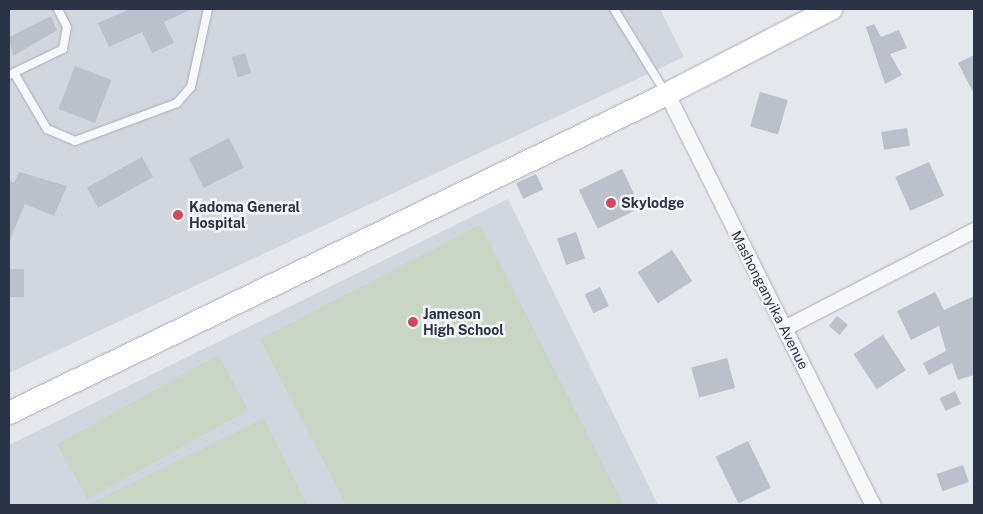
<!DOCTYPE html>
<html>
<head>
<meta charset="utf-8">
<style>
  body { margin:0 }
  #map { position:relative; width:983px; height:514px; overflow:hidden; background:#e4e7ec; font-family:"Public Sans",sans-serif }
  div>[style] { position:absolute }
  .built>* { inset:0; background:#d2d6de }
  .green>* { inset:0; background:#c9d6c5; transform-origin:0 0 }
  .building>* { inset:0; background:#bbc0ca; transform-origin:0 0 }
  .roads { filter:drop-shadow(0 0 1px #a9aeb7) drop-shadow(0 0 1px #a9aeb7) }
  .lane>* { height:8px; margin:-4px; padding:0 4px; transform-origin:4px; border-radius:4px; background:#f7f8fa }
  .street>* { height:15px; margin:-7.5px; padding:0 7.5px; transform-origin:7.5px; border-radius:7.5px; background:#f7f8fa }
  .secondary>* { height:22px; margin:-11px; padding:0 11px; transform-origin:11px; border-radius:11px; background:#fff }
  .dots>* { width:14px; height:14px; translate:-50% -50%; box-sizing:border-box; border:2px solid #f4f6f9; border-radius:50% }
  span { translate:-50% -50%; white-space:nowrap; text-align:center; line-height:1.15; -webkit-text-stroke:5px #f4f6f9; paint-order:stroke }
  .poi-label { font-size:14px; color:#2b3445; font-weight:700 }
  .left { translate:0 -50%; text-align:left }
  .street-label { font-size:14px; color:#2b3445 }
  .frame { position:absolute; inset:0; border:10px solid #2b3445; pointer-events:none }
</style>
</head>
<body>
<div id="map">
  <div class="built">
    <div style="clip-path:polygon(9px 9px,660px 9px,684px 57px,9px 373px)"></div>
    <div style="clip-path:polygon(508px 199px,658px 505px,9px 505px,9px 445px)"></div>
  </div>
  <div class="green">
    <div style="clip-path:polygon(480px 225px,624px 505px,346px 505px,260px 339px)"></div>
    <div style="left:218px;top:355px;width:63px;height:184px;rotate:61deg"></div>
    <div style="clip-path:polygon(264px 418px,307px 505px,88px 505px)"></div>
  </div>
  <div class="building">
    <div style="clip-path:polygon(130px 9px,192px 9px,164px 22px,174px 43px,152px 53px,142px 32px,109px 47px,98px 23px)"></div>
    <div style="clip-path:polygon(51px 16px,57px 30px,13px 56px,9px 37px)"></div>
    <div style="clip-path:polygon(874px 24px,881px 37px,899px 30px,907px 48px,890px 54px,902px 75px,885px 84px,866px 27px)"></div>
    <div style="left:245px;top:53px;width:21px;height:14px;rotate:73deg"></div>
    <div style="clip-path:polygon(974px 55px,974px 94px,958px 63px)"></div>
    <div style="left:75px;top:66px;width:39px;height:46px;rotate:21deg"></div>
    <div style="left:760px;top:92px;width:29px;height:36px;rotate:16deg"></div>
    <div style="left:907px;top:128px;width:18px;height:26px;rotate:81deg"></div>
    <div style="left:229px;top:138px;width:33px;height:45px;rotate:63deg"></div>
    <div style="left:142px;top:157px;width:23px;height:63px;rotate:61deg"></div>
    <div style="left:929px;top:162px;width:37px;height:37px;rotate:66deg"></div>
    <div style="left:622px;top:169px;width:43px;height:48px;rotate:64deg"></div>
    <div style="clip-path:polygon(19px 172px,67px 186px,54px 216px,25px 204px,9px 242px,9px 180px,14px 183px)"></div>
    <div style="left:536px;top:174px;width:17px;height:22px;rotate:65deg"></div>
    <div style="left:576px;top:232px;width:28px;height:20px;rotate:71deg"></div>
    <div style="left:672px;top:250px;width:37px;height:41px;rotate:57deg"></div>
    <div style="left:24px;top:269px;width:28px;height:15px;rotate:90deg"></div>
    <div style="left:600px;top:287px;width:21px;height:17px;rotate:65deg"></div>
    <div style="clip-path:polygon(935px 292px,944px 310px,974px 296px,974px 375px,958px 380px,952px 363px,929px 375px,923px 363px,946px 351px,939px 326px,911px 340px,897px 311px)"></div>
    <div style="left:837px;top:316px;width:14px;height:13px;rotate:39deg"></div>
    <div style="left:883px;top:335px;width:42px;height:35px;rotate:57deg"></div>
    <div style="left:727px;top:358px;width:31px;height:37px;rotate:75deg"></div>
    <div style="left:955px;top:391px;width:14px;height:17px;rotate:65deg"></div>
    <div style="left:748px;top:441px;width:52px;height:36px;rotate:64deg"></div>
    <div style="left:963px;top:465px;width:18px;height:28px;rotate:71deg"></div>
  </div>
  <div class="roads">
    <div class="lane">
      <div style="left:614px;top:9px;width:97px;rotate:58.4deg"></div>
      <div style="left:14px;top:73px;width:65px;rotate:59.5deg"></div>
      <div style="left:47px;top:129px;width:30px;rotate:23deg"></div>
      <div style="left:75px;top:141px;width:109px;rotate:-20.4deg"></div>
      <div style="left:177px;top:103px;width:21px;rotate:-49deg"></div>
      <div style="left:191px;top:87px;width:80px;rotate:-77.7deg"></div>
      <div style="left:9px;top:75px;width:60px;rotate:-25.7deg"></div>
      <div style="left:63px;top:49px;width:22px;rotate:-80deg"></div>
      <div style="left:67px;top:27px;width:20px;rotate:-117deg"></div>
    </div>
    <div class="street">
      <div style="left:667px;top:94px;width:460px;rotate:63.4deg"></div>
      <div style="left:784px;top:328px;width:214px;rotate:-27.3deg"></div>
    </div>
    <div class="secondary">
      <div style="left:9px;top:413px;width:731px;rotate:-25.86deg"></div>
      <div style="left:667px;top:94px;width:185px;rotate:-27.4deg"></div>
    </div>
  </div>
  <div class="dots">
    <div style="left:611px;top:203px;background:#d1495b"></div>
    <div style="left:178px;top:215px;background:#d1495b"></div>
    <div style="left:413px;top:322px;background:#d1495b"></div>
  </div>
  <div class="poi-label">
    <span class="left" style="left:621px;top:203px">Skylodge</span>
    <span class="left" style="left:189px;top:215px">Kadoma General<br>Hospital</span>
    <span class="left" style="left:423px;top:322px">Jameson<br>High School</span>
  </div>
  <div class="street-label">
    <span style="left:770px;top:300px;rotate:63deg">Mashonganyika Avenue</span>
  </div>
  <div class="frame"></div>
</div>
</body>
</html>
